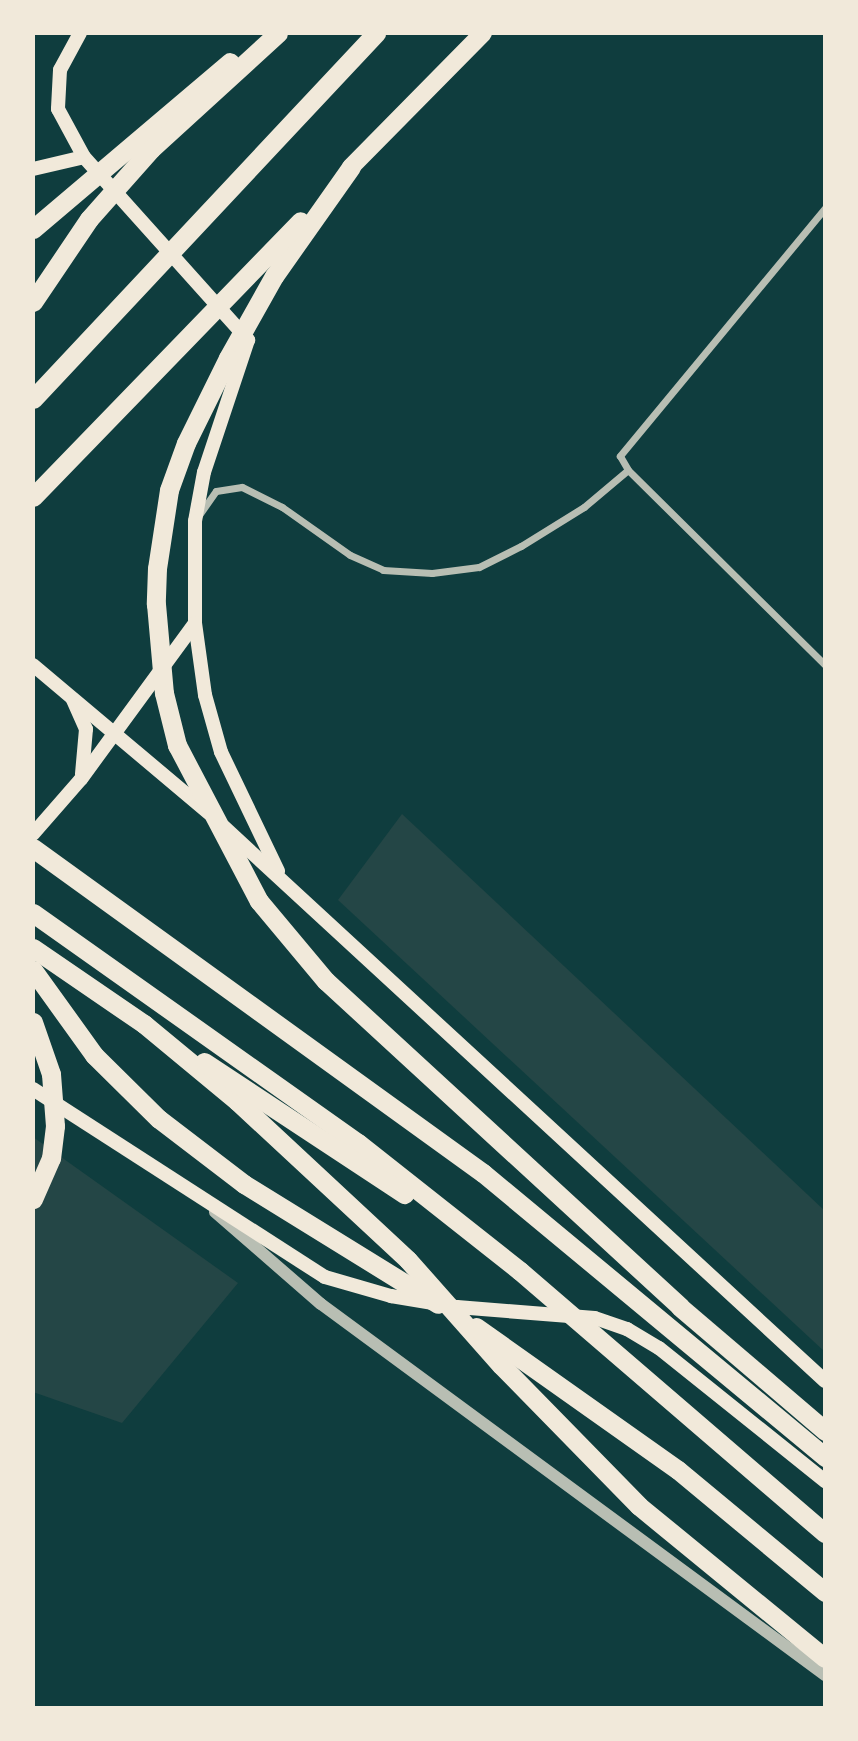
<!DOCTYPE html>
<html>
<head>
<meta charset="utf-8">
<style>
  body { margin:0 }
  #map { position:relative; width:858px; height:1741px; overflow:hidden; background:#0f3d3e; font-family:"Golos Text",sans-serif }
  div>[style] { position:absolute }
  .green>* { inset:0; background:#244646 }
  .minor>* { height:7px; margin:-3.5px; padding:0 3.5px; transform-origin:3.5px; border-radius:3.5px; background:#b8beb3 }
  .tertiary>* { height:12px; margin:-6px; padding:0 6px; transform-origin:6px; border-radius:6px; background:#b8beb3 }
  .secondary>* { height:14px; margin:-7px; padding:0 7px; transform-origin:7px; border-radius:7px; background:#f1e9da }
  .primary>* { height:18px; margin:-9px; padding:0 9px; transform-origin:9px; border-radius:9px; background:#f1e9da }
  .trunk>* { height:19px; margin:-9.5px; padding:0 9.5px; transform-origin:9.5px; border-radius:9.5px; background:#f1e9da }
  span { translate:-50% -50%; white-space:nowrap; text-align:center; line-height:1.15; -webkit-text-stroke:5px #f1e9da; paint-order:stroke }
  .frame { position:absolute; inset:0; border:35px solid #f1e9da; pointer-events:none }
</style>
</head>
<body>
<div id="map">
  <div class="green">
    <div style="clip-path:polygon(402px 814px,825px 1211px,825px 1352px,338px 900px)"></div>
    <div style="clip-path:polygon(33px 1137px,238px 1283px,122px 1423px,33px 1392px)"></div>
  </div>
  <div class="minor">
    <div style="left:825px;top:208px;width:322px;rotate:129.6deg"></div>
    <div style="left:620px;top:456px;width:16px;rotate:60deg"></div>
    <div style="left:628px;top:470px;width:277px;rotate:44.7deg"></div>
    <div style="left:199px;top:515px;width:29px;rotate:-55deg"></div>
    <div style="left:216px;top:491px;width:26px;rotate:-9deg"></div>
    <div style="left:242px;top:487px;width:45px;rotate:26.6deg"></div>
    <div style="left:282px;top:507px;width:83px;rotate:35.2deg"></div>
    <div style="left:350px;top:555px;width:36px;rotate:24deg"></div>
    <div style="left:383px;top:570px;width:49px;rotate:3.5deg"></div>
    <div style="left:432px;top:573px;width:47px;rotate:-7.3deg"></div>
    <div style="left:479px;top:567px;width:47px;rotate:-26.6deg"></div>
    <div style="left:521px;top:546px;width:74px;rotate:-31.8deg"></div>
    <div style="left:584px;top:507px;width:57px;rotate:-40.1deg"></div>
  </div>
  <div class="tertiary">
    <div style="left:215px;top:1212px;width:140px;rotate:41deg"></div>
    <div style="left:321px;top:1304px;width:626px;rotate:36.36deg"></div>
  </div>
  <div class="secondary">
    <div style="left:80px;top:33px;width:42px;rotate:118.4deg"></div>
    <div style="left:60px;top:70px;width:39px;rotate:93deg"></div>
    <div style="left:58px;top:109px;width:55px;rotate:61.6deg"></div>
    <div style="left:84px;top:157px;width:246px;rotate:48.1deg"></div>
    <div style="left:248px;top:340px;width:139px;rotate:108.4deg"></div>
    <div style="left:204px;top:472px;width:50px;rotate:100.4deg"></div>
    <div style="left:195px;top:521px;width:102px;rotate:90deg"></div>
    <div style="left:195px;top:623px;width:73px;rotate:82.1deg"></div>
    <div style="left:205px;top:695px;width:59px;rotate:74.3deg"></div>
    <div style="left:221px;top:752px;width:132px;rotate:64.4deg"></div>
    <div style="left:33px;top:169px;width:52px;rotate:-13.2deg"></div>
    <div style="left:33px;top:665px;width:230px;rotate:40.1deg"></div>
    <div style="left:73px;top:700px;width:32px;rotate:66deg"></div>
    <div style="left:86px;top:729px;width:45px;rotate:95.1deg"></div>
    <div style="left:224px;top:827px;width:817px;rotate:42.67deg"></div>
    <div style="left:33px;top:834px;width:73px;rotate:-48.9deg"></div>
    <div style="left:81px;top:779px;width:193px;rotate:-53.8deg"></div>
    <div style="left:33px;top:1089px;width:347px;rotate:32.8deg"></div>
    <div style="left:325px;top:1277px;width:69px;rotate:16.1deg"></div>
    <div style="left:391px;top:1296px;width:67px;rotate:9.5deg"></div>
    <div style="left:457px;top:1307px;width:138px;rotate:4.6deg"></div>
    <div style="left:595px;top:1318px;width:34px;rotate:19deg"></div>
    <div style="left:627px;top:1329px;width:37px;rotate:31deg"></div>
    <div style="left:659px;top:1348px;width:213px;rotate:38.7deg"></div>
  </div>
  <div class="primary">
    <div style="left:351px;top:167px;width:188px;rotate:-45.4deg"></div>
  </div>
  <div class="trunk">
    <div style="left:351px;top:167px;width:133px;rotate:125.2deg"></div>
    <div style="left:274px;top:276px;width:94px;rotate:119.3deg"></div>
    <div style="left:228px;top:358px;width:95px;rotate:116.3deg"></div>
    <div style="left:186px;top:443px;width:50px;rotate:109.9deg"></div>
    <div style="left:169px;top:490px;width:79px;rotate:98.7deg"></div>
    <div style="left:157px;top:568px;width:36px;rotate:92deg"></div>
    <div style="left:156px;top:604px;width:89px;rotate:84.9deg"></div>
    <div style="left:164px;top:693px;width:54px;rotate:76deg"></div>
    <div style="left:177px;top:745px;width:176px;rotate:62.3deg"></div>
    <div style="left:259px;top:901px;width:104px;rotate:50.1deg"></div>
    <div style="left:326px;top:981px;width:481px;rotate:42.6deg"></div>
    <div style="left:680px;top:1307px;width:191px;rotate:40.5deg"></div>
    <div style="left:33px;top:229px;width:258px;rotate:-40.3deg"></div>
    <div style="left:33px;top:302px;width:100px;rotate:-56deg"></div>
    <div style="left:89px;top:219px;width:94px;rotate:-48.5deg"></div>
    <div style="left:151px;top:149px;width:172px;rotate:-42.4deg"></div>
    <div style="left:33px;top:399px;width:502px;rotate:-46.86deg"></div>
    <div style="left:33px;top:497px;width:384px;rotate:-45.9deg"></div>
    <div style="left:33px;top:848px;width:555px;rotate:35.84deg"></div>
    <div style="left:483px;top:1173px;width:445px;rotate:39.7deg"></div>
    <div style="left:33px;top:913px;width:398px;rotate:35.3deg"></div>
    <div style="left:358px;top:1143px;width:206px;rotate:38.3deg"></div>
    <div style="left:520px;top:1271px;width:402px;rotate:40.7deg"></div>
    <div style="left:33px;top:948px;width:135px;rotate:34.4deg"></div>
    <div style="left:144px;top:1024px;width:121px;rotate:39.6deg"></div>
    <div style="left:237px;top:1101px;width:233px;rotate:42.9deg"></div>
    <div style="left:408px;top:1260px;width:140px;rotate:48.5deg"></div>
    <div style="left:501px;top:1365px;width:197px;rotate:45.6deg"></div>
    <div style="left:639px;top:1506px;width:240px;rotate:39.3deg"></div>
    <div style="left:33px;top:970px;width:105px;rotate:54.3deg"></div>
    <div style="left:94px;top:1055px;width:91px;rotate:44.6deg"></div>
    <div style="left:159px;top:1119px;width:107px;rotate:37.4deg"></div>
    <div style="left:244px;top:1184px;width:228px;rotate:31.7deg"></div>
    <div style="left:33px;top:1022px;width:55px;rotate:70.9deg"></div>
    <div style="left:51px;top:1074px;width:52px;rotate:85.6deg"></div>
    <div style="left:55px;top:1126px;width:32px;rotate:97deg"></div>
    <div style="left:51px;top:1158px;width:45px;rotate:113.7deg"></div>
    <div style="left:204px;top:1062px;width:240px;rotate:33.4deg"></div>
    <div style="left:476px;top:1327px;width:247px;rotate:35.3deg"></div>
    <div style="left:678px;top:1470px;width:191px;rotate:39.7deg"></div>
  </div>
  <div class="frame"></div>
</div>
</body>
</html>
